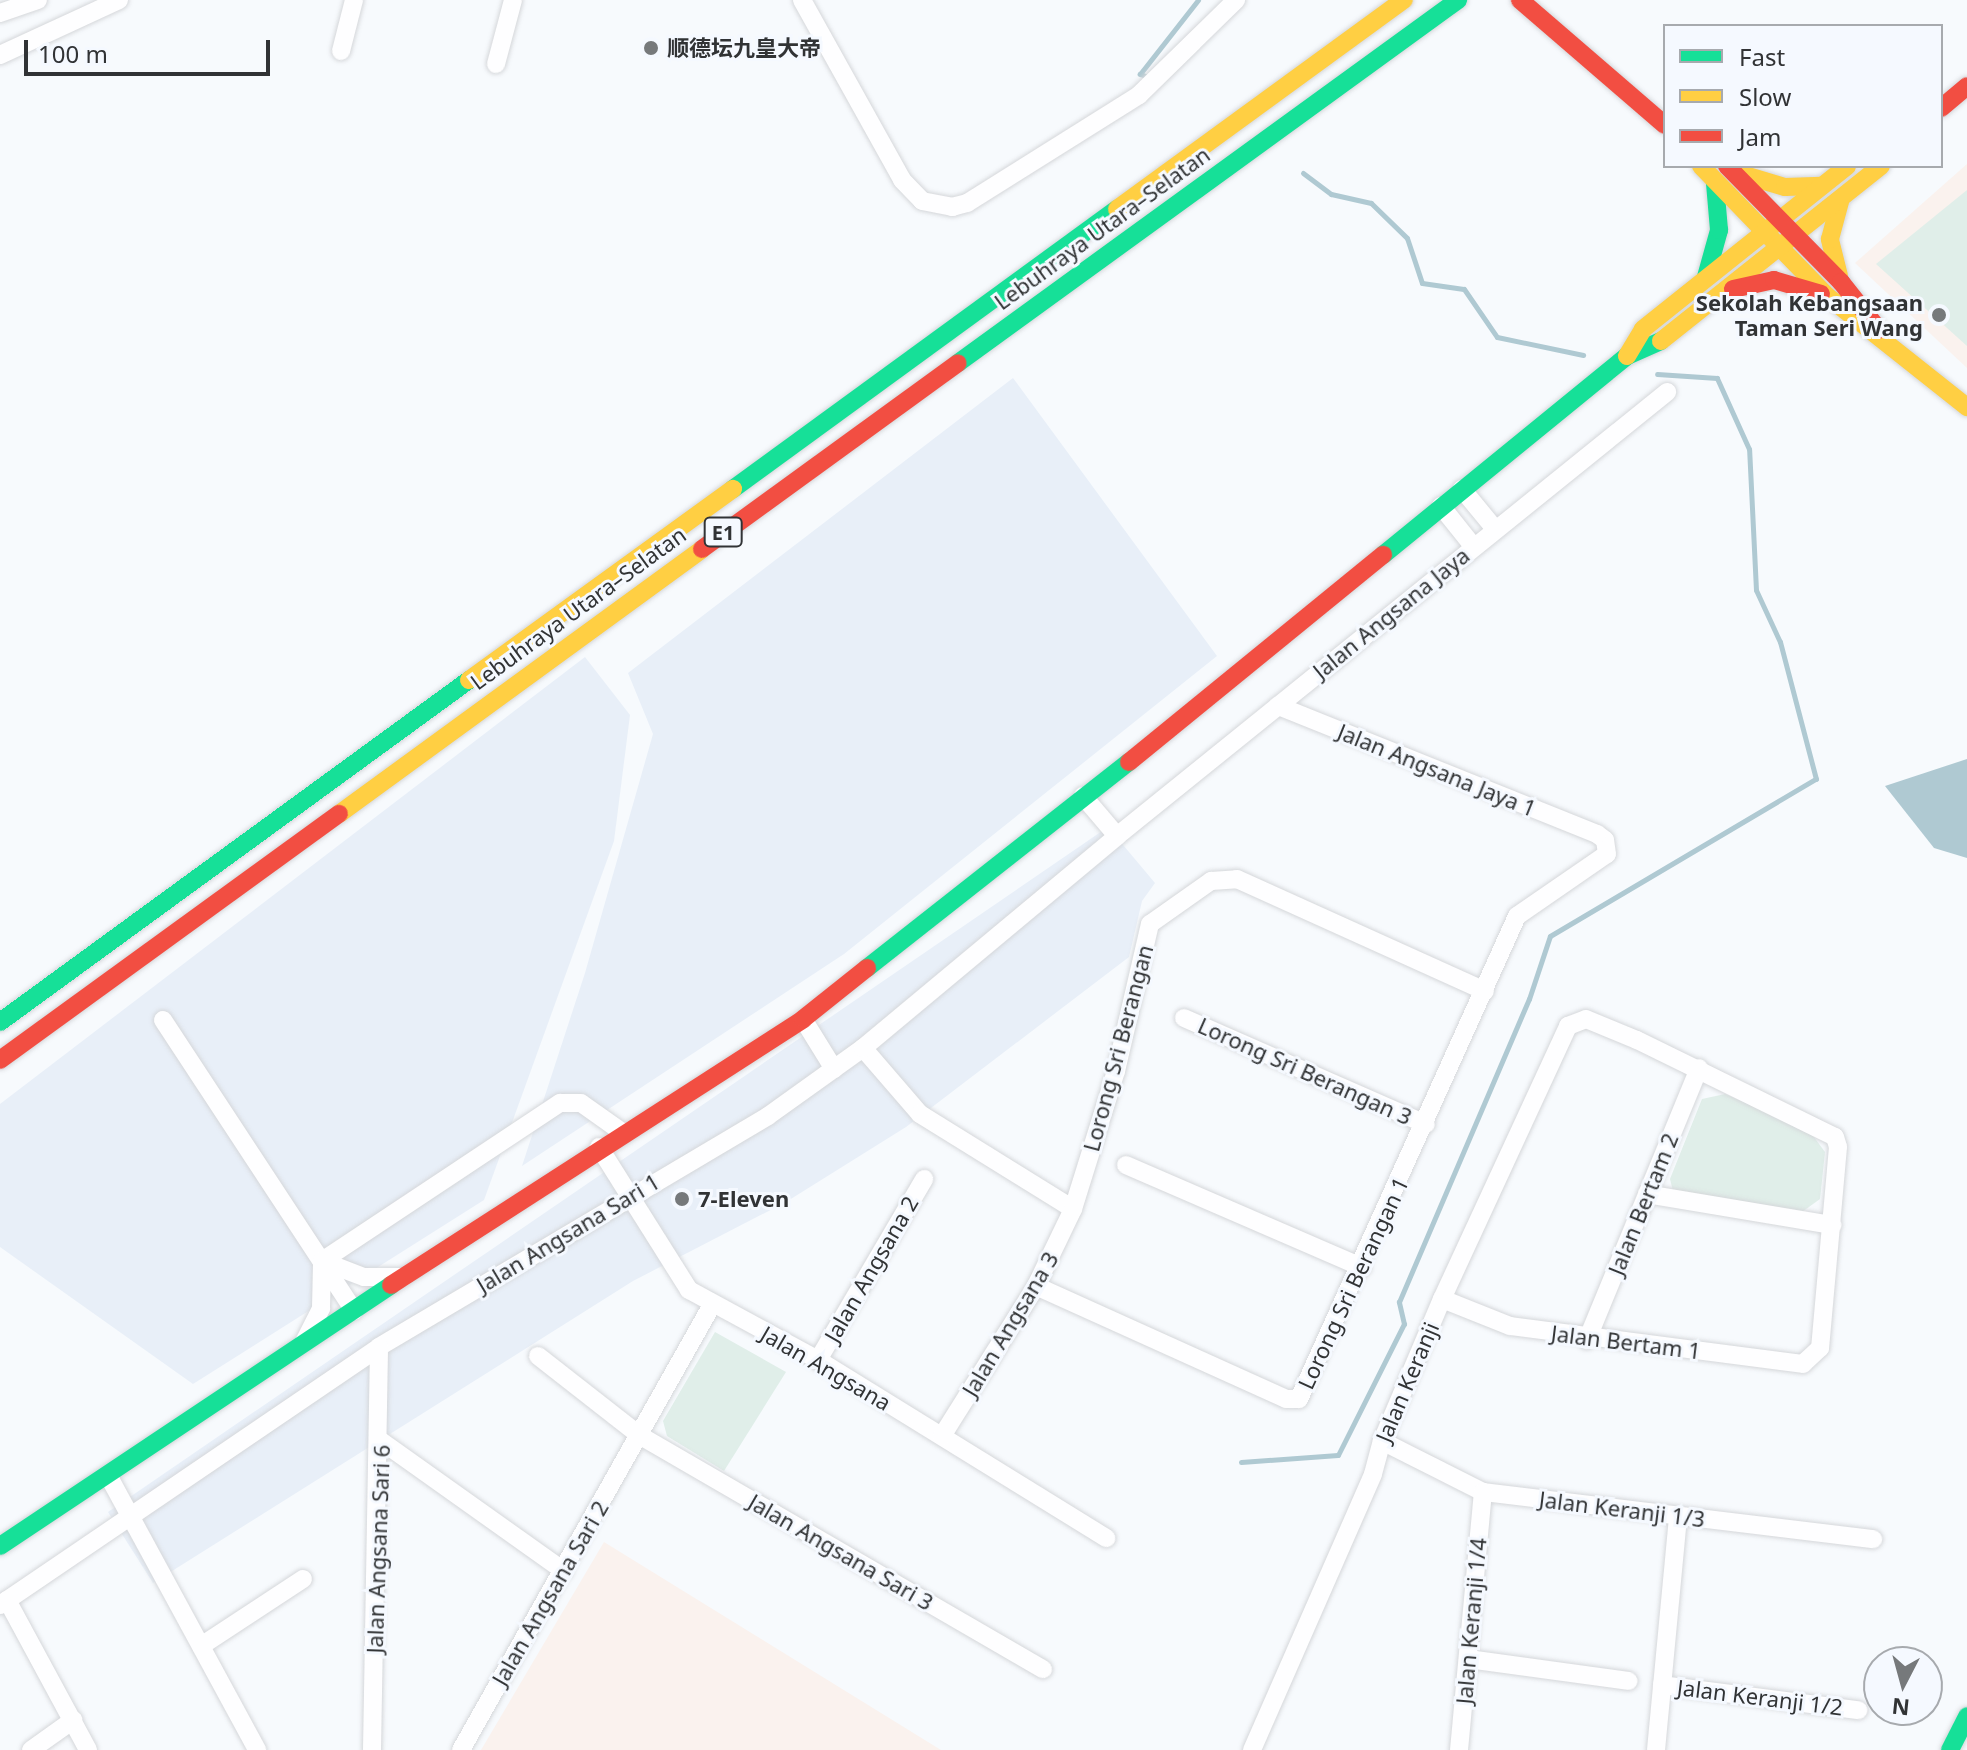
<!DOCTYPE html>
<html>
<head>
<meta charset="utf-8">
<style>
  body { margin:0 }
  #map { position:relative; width:1967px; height:1750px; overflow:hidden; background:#f7fafd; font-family:"Noto Sans","Noto Sans SC",sans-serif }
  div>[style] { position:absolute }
  .built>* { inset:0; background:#e8eff8 }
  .education>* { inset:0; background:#faf2ee }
  .green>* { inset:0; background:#e0eee9 }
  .water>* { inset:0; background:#afc9d2 }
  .stream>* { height:5px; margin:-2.5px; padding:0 2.5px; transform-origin:2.5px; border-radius:2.5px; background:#afc9d2 }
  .roads { filter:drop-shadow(0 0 2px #d5d7da) drop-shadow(0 0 2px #d5d7da) }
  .street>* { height:18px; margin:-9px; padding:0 9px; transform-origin:9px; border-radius:9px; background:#fefeff }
  .fast>* { height:18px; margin:-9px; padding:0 9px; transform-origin:9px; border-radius:9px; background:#16e098 }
  .slow>* { height:18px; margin:-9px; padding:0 9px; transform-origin:9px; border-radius:9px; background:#ffcf43 }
  .jam>* { height:18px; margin:-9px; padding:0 9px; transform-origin:9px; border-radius:9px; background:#f24e42 }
  .dots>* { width:22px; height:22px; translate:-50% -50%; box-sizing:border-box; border:4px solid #f5f9ff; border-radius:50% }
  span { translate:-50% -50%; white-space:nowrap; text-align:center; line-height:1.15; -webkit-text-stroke:6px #f5f9ff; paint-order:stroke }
  .shield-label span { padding:2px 6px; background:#f5f9ff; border:2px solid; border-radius:6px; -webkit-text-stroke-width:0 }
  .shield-label { font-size:20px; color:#313335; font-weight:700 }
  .poi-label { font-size:22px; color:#313335; font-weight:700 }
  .left { translate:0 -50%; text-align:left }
  .right { translate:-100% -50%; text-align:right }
  .street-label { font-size:22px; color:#313335 }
  .legend { position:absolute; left:1663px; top:24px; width:280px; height:144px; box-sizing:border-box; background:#f5f9ff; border:2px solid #a7aaae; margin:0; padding:10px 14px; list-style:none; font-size:24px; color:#313335 }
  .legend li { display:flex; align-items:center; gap:16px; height:40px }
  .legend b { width:40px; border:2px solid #a7aaae }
  .north { position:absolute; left:1863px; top:1646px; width:80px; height:80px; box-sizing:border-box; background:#f5f9ff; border:2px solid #a7aaae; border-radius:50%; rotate:186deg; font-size:22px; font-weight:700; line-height:32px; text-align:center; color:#313335 }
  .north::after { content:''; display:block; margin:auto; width:28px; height:36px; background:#76797b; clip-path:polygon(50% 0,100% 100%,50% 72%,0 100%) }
  .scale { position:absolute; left:24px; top:40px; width:246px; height:36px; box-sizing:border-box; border:4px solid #313335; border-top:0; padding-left:10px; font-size:24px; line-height:28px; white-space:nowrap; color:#313335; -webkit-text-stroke:6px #f5f9ff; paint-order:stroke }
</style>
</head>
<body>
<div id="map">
  <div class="built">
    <div style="clip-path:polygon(1013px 378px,1217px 656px,844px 954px,522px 1166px,585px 973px,653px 734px,628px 673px)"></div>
    <div style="clip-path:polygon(585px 657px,630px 715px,614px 841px,484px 1200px,193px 1384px,0 1247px,0 1104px)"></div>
    <div style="clip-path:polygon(1108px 827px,1155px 883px,1142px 901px,1129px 957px,906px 1127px,786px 1202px,633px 1281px,153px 1583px,108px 1512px)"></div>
  </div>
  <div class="education">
    <div style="clip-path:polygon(1967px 164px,1967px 368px,1855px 263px)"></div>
    <div style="clip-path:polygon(604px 1542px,941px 1750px,481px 1750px)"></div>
  </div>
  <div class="green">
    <div style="clip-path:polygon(1967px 190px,1967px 346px,1876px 264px)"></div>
    <div style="clip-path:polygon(1725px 1094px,1808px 1129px,1825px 1152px,1820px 1199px,1802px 1212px,1674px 1195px,1670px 1179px,1702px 1099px)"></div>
    <div style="clip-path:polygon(715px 1332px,786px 1372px,724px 1471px,667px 1436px,663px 1421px)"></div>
  </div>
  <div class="water">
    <div style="clip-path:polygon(1967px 759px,1967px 858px,1934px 848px,1885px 786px)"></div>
  </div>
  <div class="stream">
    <div style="left:1148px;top:77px;width:9px;rotate:-159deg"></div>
    <div style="left:1140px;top:74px;width:94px;rotate:-51.9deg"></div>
    <div style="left:1303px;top:173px;width:35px;rotate:37deg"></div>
    <div style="left:1331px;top:194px;width:41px;rotate:12.7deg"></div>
    <div style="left:1371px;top:203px;width:50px;rotate:44.2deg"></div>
    <div style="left:1407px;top:238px;width:47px;rotate:71.6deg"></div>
    <div style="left:1422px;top:283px;width:42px;rotate:8.1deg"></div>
    <div style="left:1464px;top:289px;width:58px;rotate:55.5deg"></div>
    <div style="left:1497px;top:337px;width:88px;rotate:11.8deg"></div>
    <div style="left:1241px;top:1462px;width:97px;rotate:-4.1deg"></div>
    <div style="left:1338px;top:1455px;width:147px;rotate:-63.3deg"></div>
    <div style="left:1404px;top:1324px;width:23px;rotate:-103deg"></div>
    <div style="left:1399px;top:1302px;width:330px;rotate:-66.8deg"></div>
    <div style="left:1529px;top:999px;width:66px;rotate:-71.6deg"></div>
    <div style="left:1550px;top:936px;width:309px;rotate:-30.6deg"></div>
    <div style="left:1816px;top:779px;width:142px;rotate:-104.7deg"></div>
    <div style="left:1780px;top:642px;width:57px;rotate:-114.8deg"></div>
    <div style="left:1756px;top:590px;width:141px;rotate:-92.8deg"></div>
    <div style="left:1749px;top:449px;width:78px;rotate:-114.3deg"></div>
    <div style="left:1717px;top:378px;width:60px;rotate:-176.2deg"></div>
  </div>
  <div class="roads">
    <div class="street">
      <div style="left:802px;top:0;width:206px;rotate:60.9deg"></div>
      <div style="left:902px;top:180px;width:29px;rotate:46deg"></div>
      <div style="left:922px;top:201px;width:31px;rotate:11deg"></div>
      <div style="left:952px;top:207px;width:16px;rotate:-15deg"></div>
      <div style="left:967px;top:203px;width:203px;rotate:-32.1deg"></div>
      <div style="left:1139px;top:95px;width:136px;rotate:-44.4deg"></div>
      <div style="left:0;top:13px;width:40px;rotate:-18.9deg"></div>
      <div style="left:341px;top:51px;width:53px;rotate:-75.7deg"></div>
      <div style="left:0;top:55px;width:131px;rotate:-24.8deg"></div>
      <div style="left:496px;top:64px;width:66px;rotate:-75.1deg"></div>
      <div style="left:1462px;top:489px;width:52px;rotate:50.5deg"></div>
      <div style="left:1441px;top:506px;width:51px;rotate:51.3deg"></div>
      <div style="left:1083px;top:796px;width:52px;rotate:49.6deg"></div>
      <div style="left:1184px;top:1018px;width:264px;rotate:23.7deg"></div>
      <div style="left:803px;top:1019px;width:59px;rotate:58.2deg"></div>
      <div style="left:163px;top:1020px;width:348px;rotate:56.7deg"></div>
      <div style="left:863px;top:1048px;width:87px;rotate:49.2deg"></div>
      <div style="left:920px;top:1114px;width:180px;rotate:31.8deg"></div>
      <div style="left:599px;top:1147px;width:169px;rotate:57.8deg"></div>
      <div style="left:689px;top:1290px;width:147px;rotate:28.5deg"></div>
      <div style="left:818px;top:1360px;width:339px;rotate:31.7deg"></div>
      <div style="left:1126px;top:1165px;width:257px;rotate:23.4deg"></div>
      <div style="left:1647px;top:1194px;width:188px;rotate:9.5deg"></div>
      <div style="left:322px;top:1261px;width:286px;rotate:-33.6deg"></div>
      <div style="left:560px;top:1103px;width:21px"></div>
      <div style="left:581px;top:1103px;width:50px;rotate:35.3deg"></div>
      <div style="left:322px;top:1261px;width:45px;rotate:20.9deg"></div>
      <div style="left:364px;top:1277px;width:40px"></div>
      <div style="left:1036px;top:1286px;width:274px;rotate:24.3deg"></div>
      <div style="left:1286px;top:1399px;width:13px"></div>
      <div style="left:1299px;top:1399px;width:530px;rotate:-65.71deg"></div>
      <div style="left:1517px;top:916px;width:109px;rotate:-34.6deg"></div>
      <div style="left:1607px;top:854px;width:14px;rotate:-98deg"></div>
      <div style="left:1605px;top:840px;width:10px;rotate:-143deg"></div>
      <div style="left:1597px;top:834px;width:344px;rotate:-158.1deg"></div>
      <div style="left:1587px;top:1340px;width:294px;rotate:-67.6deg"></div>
      <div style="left:304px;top:1342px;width:38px;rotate:-63deg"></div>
      <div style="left:321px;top:1308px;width:44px;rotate:-88.7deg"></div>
      <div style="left:538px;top:1356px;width:128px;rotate:38deg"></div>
      <div style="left:639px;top:1435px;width:467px;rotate:30.1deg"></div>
      <div style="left:818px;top:1360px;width:210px;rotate:-59.6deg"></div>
      <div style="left:942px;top:1436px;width:177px;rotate:-57.9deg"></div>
      <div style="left:1036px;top:1286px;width:85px;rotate:-64.3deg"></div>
      <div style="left:1073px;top:1209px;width:145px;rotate:-72.7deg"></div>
      <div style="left:1116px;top:1071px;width:151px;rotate:-77deg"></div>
      <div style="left:1150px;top:924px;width:75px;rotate:-35.2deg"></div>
      <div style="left:1211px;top:881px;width:26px;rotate:-4deg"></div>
      <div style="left:1237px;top:879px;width:272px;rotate:24.3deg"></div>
      <div style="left:381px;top:1441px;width:224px;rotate:35.4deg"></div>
      <div style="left:1382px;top:1441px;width:113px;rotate:26.8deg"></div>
      <div style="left:1483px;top:1492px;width:393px;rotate:6.9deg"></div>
      <div style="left:109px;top:1477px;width:311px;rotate:61.5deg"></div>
      <div style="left:7px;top:1600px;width:170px;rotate:61.6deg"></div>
      <div style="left:0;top:1605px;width:458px;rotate:-34.2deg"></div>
      <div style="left:379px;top:1347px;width:452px;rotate:-30.7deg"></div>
      <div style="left:768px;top:1116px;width:117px;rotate:-35.6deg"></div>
      <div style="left:863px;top:1048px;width:331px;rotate:-39.8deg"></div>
      <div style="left:1117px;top:836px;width:707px;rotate:-38.91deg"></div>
      <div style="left:201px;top:1646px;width:122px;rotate:-33.3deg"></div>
      <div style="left:1468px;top:1659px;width:162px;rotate:7.8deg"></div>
      <div style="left:1662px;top:1685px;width:198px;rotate:7.3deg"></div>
      <div style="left:31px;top:1750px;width:52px;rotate:-35.5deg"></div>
      <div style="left:372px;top:1750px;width:403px;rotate:-89deg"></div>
      <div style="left:461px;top:1750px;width:511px;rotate:-60.58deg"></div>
      <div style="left:1252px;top:1750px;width:301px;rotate:-66.3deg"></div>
      <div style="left:1373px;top:1474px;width:34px;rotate:-75deg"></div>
      <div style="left:1382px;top:1441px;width:154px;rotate:-67.1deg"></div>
      <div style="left:1442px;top:1299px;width:301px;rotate:-65.2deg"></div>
      <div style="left:1568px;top:1026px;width:19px;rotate:-21deg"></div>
      <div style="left:1586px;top:1019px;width:55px;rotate:22.4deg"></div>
      <div style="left:1637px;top:1040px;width:220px;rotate:26.1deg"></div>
      <div style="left:1835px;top:1137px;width:10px;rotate:73deg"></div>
      <div style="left:1838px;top:1147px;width:202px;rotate:95.1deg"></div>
      <div style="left:1820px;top:1348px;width:23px;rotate:137deg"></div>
      <div style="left:1803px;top:1364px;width:295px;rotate:-172.6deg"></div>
      <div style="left:1510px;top:1326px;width:73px;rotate:-158.3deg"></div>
      <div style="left:1459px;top:1750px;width:259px;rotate:-84.7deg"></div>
      <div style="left:1656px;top:1750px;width:234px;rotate:-84.6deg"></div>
    </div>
    <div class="fast">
      <div style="left:1706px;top:277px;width:49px;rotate:-74.5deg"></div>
      <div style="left:1719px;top:230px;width:47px;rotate:-94.9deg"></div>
      <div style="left:958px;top:363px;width:618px;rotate:-35.98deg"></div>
      <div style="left:733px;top:489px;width:475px;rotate:-36.1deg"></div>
      <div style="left:1383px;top:555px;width:315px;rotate:-39.2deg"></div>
      <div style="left:1627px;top:356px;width:37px;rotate:-24deg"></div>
      <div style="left:867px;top:968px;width:333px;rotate:-38.2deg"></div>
      <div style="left:0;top:1022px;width:580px;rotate:-36.1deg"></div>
      <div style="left:0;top:1546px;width:470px;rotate:-33.7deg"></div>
      <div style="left:1950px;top:1750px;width:38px;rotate:-63deg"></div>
    </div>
    <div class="slow">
      <div style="left:1701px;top:166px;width:181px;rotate:45.9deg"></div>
      <div style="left:1827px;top:296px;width:179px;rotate:38.4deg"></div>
      <div style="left:1741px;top:174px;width:46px;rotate:16.5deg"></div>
      <div style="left:1785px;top:187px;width:37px;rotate:-2deg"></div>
      <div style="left:1117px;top:209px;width:355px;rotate:-36.1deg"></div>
      <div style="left:1839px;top:276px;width:38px;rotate:-104deg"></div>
      <div style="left:1830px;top:239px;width:39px;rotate:-75deg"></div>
      <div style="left:1661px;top:341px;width:281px;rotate:-38.5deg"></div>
      <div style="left:1627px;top:356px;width:31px;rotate:-59deg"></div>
      <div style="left:1643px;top:329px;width:261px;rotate:-38.6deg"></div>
      <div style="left:469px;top:680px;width:326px;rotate:-35.9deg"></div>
      <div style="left:339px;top:814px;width:449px;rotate:-36.1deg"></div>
    </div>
    <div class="jam">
      <div style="left:1520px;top:0;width:191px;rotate:40.8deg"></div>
      <div style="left:1941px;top:108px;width:34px;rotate:-40deg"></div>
      <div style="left:1727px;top:166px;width:163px;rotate:45.5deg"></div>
      <div style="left:1841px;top:282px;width:61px;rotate:51.6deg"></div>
      <div style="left:1733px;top:289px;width:42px;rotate:-12.4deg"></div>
      <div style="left:1774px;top:280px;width:49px;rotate:16.6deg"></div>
      <div style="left:702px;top:549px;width:316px;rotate:-36deg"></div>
      <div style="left:1129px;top:762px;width:328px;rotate:-39.2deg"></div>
      <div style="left:0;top:1060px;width:419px;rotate:-36deg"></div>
      <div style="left:391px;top:1285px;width:490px;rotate:-32.8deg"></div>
      <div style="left:803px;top:1019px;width:82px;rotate:-38.6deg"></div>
    </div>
  </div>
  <div class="dots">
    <div style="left:651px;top:48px;background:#76797b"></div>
    <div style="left:1939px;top:315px;background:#76797b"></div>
    <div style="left:682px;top:1199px;background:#76797b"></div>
  </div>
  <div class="shield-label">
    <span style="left:723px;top:532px">E1</span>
  </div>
  <div class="poi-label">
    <span class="left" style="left:667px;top:48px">顺德坛九皇大帝</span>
    <span class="right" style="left:1923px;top:315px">Sekolah Kebangsaan<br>Taman Seri Wang</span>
    <span class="left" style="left:698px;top:1199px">7-Eleven</span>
  </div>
  <div class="street-label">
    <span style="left:1102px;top:228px;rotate:-36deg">Lebuhraya Utara–Selatan</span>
    <span style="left:578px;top:608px;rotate:-36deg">Lebuhraya Utara–Selatan</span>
    <span style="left:1391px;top:613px;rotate:-39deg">Jalan Angsana Jaya</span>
    <span style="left:1437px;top:770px;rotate:22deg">Jalan Angsana Jaya 1</span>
    <span style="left:1118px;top:1048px;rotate:-75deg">Lorong Sri Berangan</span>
    <span style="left:1305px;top:1071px;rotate:24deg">Lorong Sri Berangan 3</span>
    <span style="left:1643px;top:1204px;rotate:-68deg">Jalan Bertam 2</span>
    <span style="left:568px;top:1233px;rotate:-31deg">Jalan Angsana Sari 1</span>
    <span style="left:871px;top:1269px;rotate:-60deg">Jalan Angsana 2</span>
    <span style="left:1353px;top:1283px;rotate:-65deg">Lorong Sri Berangan 1</span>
    <span style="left:1010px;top:1324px;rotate:-59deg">Jalan Angsana 3</span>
    <span style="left:1626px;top:1342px;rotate:7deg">Jalan Bertam 1</span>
    <span style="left:826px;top:1368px;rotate:30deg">Jalan Angsana</span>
    <span style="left:1407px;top:1382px;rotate:-67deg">Jalan Keranji</span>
    <span style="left:1622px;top:1509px;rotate:7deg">Jalan Keranji 1/3</span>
    <span style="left:378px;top:1549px;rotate:-88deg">Jalan Angsana Sari 6</span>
    <span style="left:841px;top:1552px;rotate:30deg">Jalan Angsana Sari 3</span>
    <span style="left:550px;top:1593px;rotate:-60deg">Jalan Angsana Sari 2</span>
    <span style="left:1471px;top:1621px;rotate:-85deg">Jalan Keranji 1/4</span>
    <span style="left:1760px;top:1697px;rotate:7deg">Jalan Keranji 1/2</span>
  </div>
  <ul class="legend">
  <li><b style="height:10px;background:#16e098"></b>Fast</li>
  <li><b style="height:10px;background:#ffcf43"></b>Slow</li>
  <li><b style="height:10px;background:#f24e42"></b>Jam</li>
  </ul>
  <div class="north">N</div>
  <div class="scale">100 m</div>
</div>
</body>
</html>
